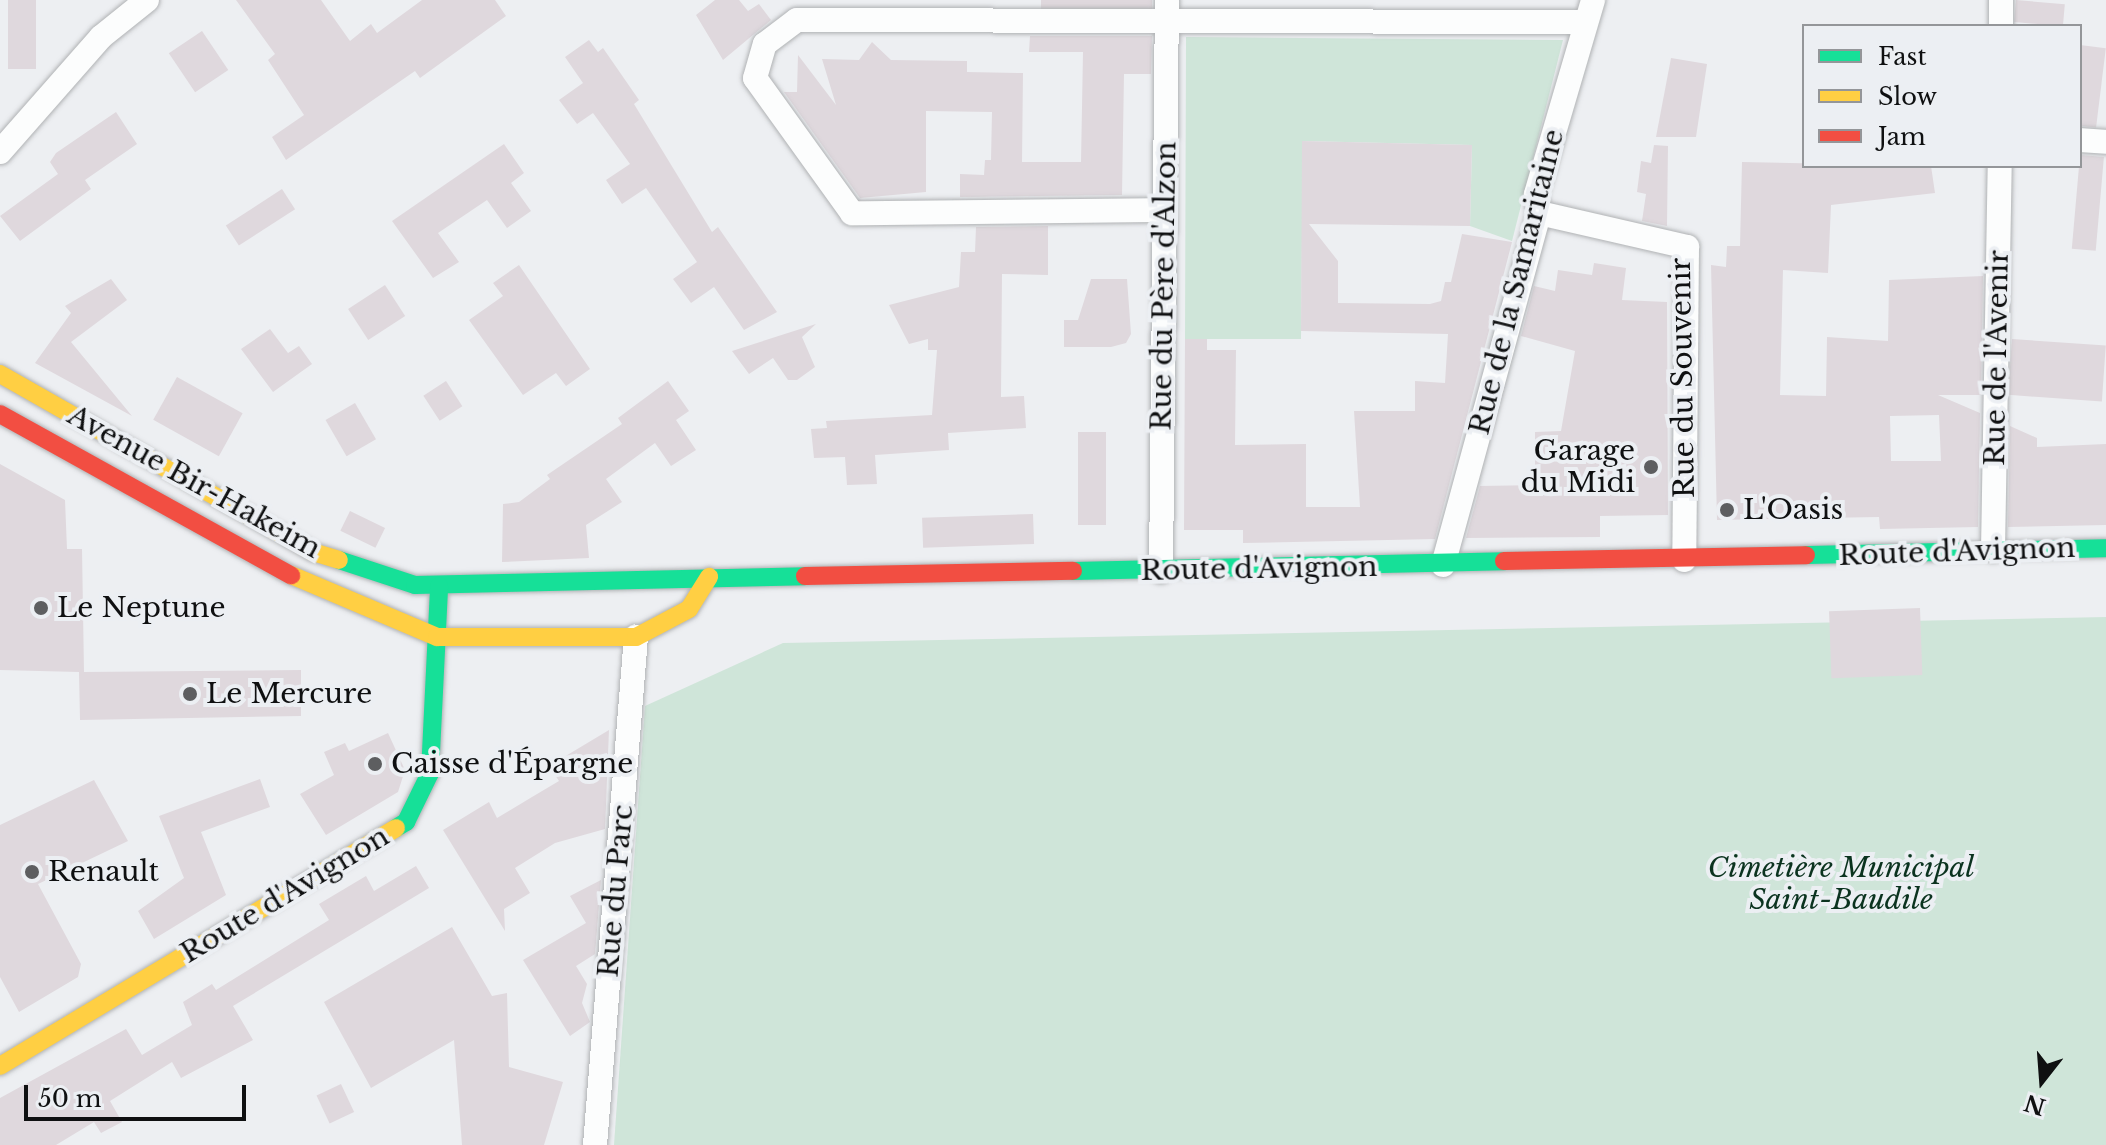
<!DOCTYPE html>
<html>
<head>
<meta charset="utf-8">
<style>
  body { margin:0 }
  #map { position:relative; width:2106px; height:1145px; overflow:hidden; background:#edeff2; font-family:"Libre Baskerville",serif }
  div>[style] { position:absolute }
  .green>* { inset:0; background:#cfe5d9 }
  .building>* { inset:0; background:#dfd8dd; transform-origin:0 0 }
  .roads { filter:drop-shadow(0 0 2px #b0b2b4) drop-shadow(0 0 2px #b0b2b4) }
  .street>* { height:24px; margin:-12px; padding:0 12px; transform-origin:12px; border-radius:12px; background:#fcfdfd }
  .fast>* { height:18px; margin:-9px; padding:0 9px; transform-origin:9px; border-radius:9px; background:#16e098 }
  .slow>* { height:18px; margin:-9px; padding:0 9px; transform-origin:9px; border-radius:9px; background:#ffcf43 }
  .jam>* { height:18px; margin:-9px; padding:0 9px; transform-origin:9px; border-radius:9px; background:#f24e42 }
  .dots>* { width:22px; height:22px; translate:-50% -50%; box-sizing:border-box; border:4px solid #eceff3; border-radius:50% }
  span { translate:-50% -50%; white-space:nowrap; text-align:center; line-height:1.15; -webkit-text-stroke:8px #eceff3; paint-order:stroke }
  .street-label { font-size:28px; color:#0f1011 }
  .poi-label { font-size:28px; color:#0f1011 }
  .right { translate:-100% -50%; text-align:right }
  .left { translate:0 -50%; text-align:left }
  .park-label { font-size:28px; color:#0b331f; font-style:italic }
  .legend { position:absolute; left:1802px; top:24px; width:280px; height:144px; box-sizing:border-box; background:#eceff3; border:2px solid #949699; margin:0; padding:10px 14px; list-style:none; font-size:24px; color:#0f1011 }
  .legend li { display:flex; align-items:center; gap:16px; height:40px }
  .legend b { width:40px; border:2px solid #949699 }
  .north { position:absolute; left:2002px; top:1041px; width:80px; height:80px; -webkit-text-stroke:6px #eceff3; paint-order:stroke; rotate:197deg; font-size:22px; font-weight:700; line-height:32px; text-align:center; color:#0f1011 }
  .north::after { content:''; display:block; margin:auto; width:28px; height:36px; background:#0f1011; clip-path:polygon(50% 0,100% 100%,50% 72%,0 100%) }
  .scale { position:absolute; left:24px; top:1085px; width:222px; height:36px; box-sizing:border-box; border:4px solid #0f1011; border-top:0; padding-left:10px; font-size:24px; line-height:28px; white-space:nowrap; color:#0f1011; -webkit-text-stroke:6px #eceff3; paint-order:stroke }
</style>
</head>
<body>
<div id="map">
  <div class="green">
    <div style="clip-path:polygon(1186px 37px,1563px 40px,1512px 241px,1470px 226px,1472px 145px,1303px 141px,1301px 339px,1185px 339px)"></div>
    <div style="clip-path:polygon(2106px 617px,2106px 1145px,614px 1145px,645px 706px,783px 643px)"></div>
  </div>
  <div class="building">
    <div style="left:8px;top:0;width:28px;height:69px"></div>
    <div style="clip-path:polygon(236px 0,321px 0,350px 41px,371px 24px,377px 33px,422px 0,495px 0,506px 16px,420px 78px,415px 71px,286px 160px,272px 137px,304px 115px,268px 60px,275px 54px)"></div>
    <div style="clip-path:polygon(715px 0,739px 0,748px 11px,759px 4px,771px 20px,723px 60px,696px 15px)"></div>
    <div style="left:1041px;top:0;width:111px;height:11px"></div>
    <div style="left:2016px;top:0;width:49px;height:22px;rotate:5deg"></div>
    <div style="left:202px;top:31px;width:47px;height:40px;rotate:56deg"></div>
    <div style="clip-path:polygon(1030px 36px,1152px 36px,1151px 74px,1124px 74px,1122px 195px,960px 197px,960px 174px,984px 175px,985px 160px,991px 160px,992px 112px,926px 111px,926px 192px,860px 198px,784px 92px,797px 92px,798px 55px,836px 105px,822px 59px,859px 60px,872px 42px,891px 60px,967px 61px,967px 72px,1023px 73px,1022px 162px,1081px 162px,1083px 52px,1029px 52px)"></div>
    <div style="clip-path:polygon(589px 40px,598px 52px,603px 48px,639px 100px,634px 104px,712px 232px,718px 227px,777px 312px,744px 330px,714px 287px,691px 303px,673px 279px,697px 262px,679px 236px,646px 188px,622px 204px,606px 180px,630px 164px,593px 113px,577px 124px,559px 100px,583px 83px,565px 57px)"></div>
    <div style="left:2080px;top:45px;width:26px;height:80px;rotate:7deg"></div>
    <div style="clip-path:polygon(1671px 58px,1707px 64px,1696px 137px,1656px 137px)"></div>
    <div style="clip-path:polygon(116px 112px,137px 144px,85px 180px,91px 189px,20px 241px,0 216px,58px 174px,50px 162px,56px 153px)"></div>
    <div style="clip-path:polygon(1302px 141px,1472px 145px,1470px 226px,1309px 224px,1338px 261px,1338px 303px,1430px 304px,1441px 301px,1445px 282px,1451px 282px,1462px 234px,1512px 242px,1435px 539px,1243px 543px,1243px 530px,1184px 530px,1185px 339px,1207px 339px,1207px 350px,1236px 350px,1235px 445px,1306px 444px,1306px 507px,1360px 507px,1354px 411px,1415px 411px,1415px 381px,1445px 383px,1448px 334px,1301px 331px)"></div>
    <div style="clip-path:polygon(504px 144px,524px 173px,511px 183px,531px 211px,507px 228px,487px 200px,438px 233px,459px 262px,433px 278px,392px 221px)"></div>
    <div style="clip-path:polygon(1654px 145px,1668px 146px,1667px 226px,1642px 221px,1646px 194px,1637px 192px,1641px 161px,1651px 163px)"></div>
    <div style="left:2080px;top:155px;width:24px;height:94px;rotate:5deg"></div>
    <div style="clip-path:polygon(evenodd,1742px 162px,1931px 166px,1935px 193px,1831px 205px,1828px 273px,1783px 270px,1780px 395px,1826px 396px,1827px 337px,1888px 341px,1889px 280px,1983px 276px,1981px 395px,1938px 395px,1980px 413px,1978px 527px,1880px 529px,1879px 517px,1717px 520px,1711px 265px,1726px 267px,1727px 246px,1740px 246px,1742px 162px,1939px 415px,1941px 461px,1891px 461px,1890px 416px,1939px 415px)"></div>
    <div style="left:282px;top:189px;width:24px;height:67px;rotate:57deg"></div>
    <div style="clip-path:polygon(1048px 226px,1048px 275px,1002px 274px,1001px 397px,1024px 396px,1026px 428px,948px 433px,949px 450px,875px 455px,877px 484px,847px 485px,845px 457px,814px 458px,811px 429px,827px 428px,826px 421px,932px 415px,937px 350px,928px 350px,928px 339px,909px 344px,889px 305px,959px 287px,961px 252px,975px 252px,976px 227px)"></div>
    <div style="clip-path:polygon(1594px 263px,1626px 268px,1622px 300px,1667px 302px,1668px 515px,1600px 516px,1600px 537px,1466px 538px,1480px 486px,1535px 485px,1535px 432px,1561px 431px,1575px 351px,1521px 336px,1534px 286px,1555px 291px,1558px 270px,1592px 275px)"></div>
    <div style="clip-path:polygon(519px 265px,590px 369px,566px 386px,556px 373px,523px 395px,469px 320px,503px 296px,493px 283px)"></div>
    <div style="clip-path:polygon(111px 279px,127px 300px,71px 342px,132px 416px,35px 363px,71px 313px,65px 306px)"></div>
    <div style="clip-path:polygon(1091px 279px,1127px 279px,1131px 334px,1126px 343px,1111px 347px,1064px 347px,1064px 320px,1078px 320px)"></div>
    <div style="left:385px;top:285px;width:37px;height:44px;rotate:57deg"></div>
    <div style="clip-path:polygon(816px 324px,802px 337px,815px 367px,797px 380px,788px 380px,773px 358px,749px 374px,732px 351px)"></div>
    <div style="clip-path:polygon(270px 329px,288px 353px,299px 346px,312px 364px,273px 392px,241px 349px)"></div>
    <div style="left:2012px;top:339px;width:94px;height:56px;rotate:4deg"></div>
    <div style="left:177px;top:377px;width:75px;height:49px;rotate:29deg"></div>
    <div style="left:446px;top:381px;width:30px;height:27px;rotate:57deg"></div>
    <div style="clip-path:polygon(668px 381px,689px 411px,676px 420px,696px 450px,671px 466px,655px 443px,606px 479px,622px 502px,586px 525px,589px 558px,502px 562px,503px 504px,519px 502px,550px 479px,547px 475px,622px 424px,618px 418px)"></div>
    <div style="left:355px;top:403px;width:42px;height:34px;rotate:60deg"></div>
    <div style="clip-path:polygon(2010px 426px,2037px 438px,2037px 447px,2106px 444px,2106px 525px,2008px 527px)"></div>
    <div style="left:1078px;top:432px;width:28px;height:93px"></div>
    <div style="clip-path:polygon(0 464px,65px 500px,67px 549px,82px 549px,84px 672px,301px 670px,301px 716px,80px 720px,79px 672px,0 670px)"></div>
    <div style="left:350px;top:511px;width:39px;height:22px;rotate:26deg"></div>
    <div style="left:1033px;top:514px;width:30px;height:111px;rotate:88deg"></div>
    <div style="left:1920px;top:608px;width:67px;height:91px;rotate:88deg"></div>
    <div style="clip-path:polygon(609px 730px,605px 829px,555px 843px,515px 868px,530px 893px,504px 909px,505px 931px,443px 830px,489px 802px,497px 818px,532px 797px,559px 781px,549px 766px)"></div>
    <div style="clip-path:polygon(388px 733px,405px 770px,398px 792px,326px 835px,300px 794px,334px 775px,324px 752px,345px 743px,349px 751px)"></div>
    <div style="clip-path:polygon(260px 779px,270px 807px,201px 832px,226px 895px,154px 939px,138px 911px,184px 878px,159px 816px)"></div>
    <div style="clip-path:polygon(94px 780px,128px 841px,38px 884px,81px 964px,78px 977px,19px 1012px,0 977px,0 825px)"></div>
    <div style="clip-path:polygon(416px 866px,429px 888px,233px 1006px,253px 1040px,181px 1078px,172px 1062px,110px 1101px,122px 1122px,101px 1133px,94px 1122px,56px 1145px,0 1145px,0 1098px,126px 1029px,142px 1055px,192px 1025px,183px 1002px,212px 984px,216px 990px,329px 920px,319px 904px,366px 876px,374px 891px)"></div>
    <div style="clip-path:polygon(601px 880px,595px 954px,576px 966px,587px 984px,582px 1003px,590px 1022px,570px 1036px,523px 960px,586px 923px,570px 896px)"></div>
    <div style="clip-path:polygon(452px 927px,492px 996px,507px 993px,509px 1067px,563px 1082px,544px 1145px,462px 1145px,454px 1040px,371px 1088px,324px 1002px)"></div>
    <div style="left:341px;top:1084px;width:31px;height:27px;rotate:65deg"></div>
  </div>
  <div class="roads">
    <div class="street">
      <div style="left:2001px;top:26px;width:26px;rotate:-90deg"></div>
      <div style="left:2080px;top:140px;width:26px;rotate:4deg"></div>
      <div style="left:0;top:152px;width:153px;rotate:-48.7deg"></div>
      <div style="left:101px;top:37px;width:59px;rotate:-38.8deg"></div>
      <div style="left:1164px;top:210px;width:312px;rotate:179.4deg"></div>
      <div style="left:852px;top:213px;width:166px;rotate:-125.7deg"></div>
      <div style="left:755px;top:78px;width:35px;rotate:-74deg"></div>
      <div style="left:765px;top:44px;width:40px;rotate:-37deg"></div>
      <div style="left:797px;top:20px;width:788px;rotate:0.15deg"></div>
      <div style="left:1539px;top:213px;width:152px;rotate:12.9deg"></div>
      <div style="left:1687px;top:247px;width:313px;rotate:90.5deg"></div>
      <div style="left:1993px;top:550px;width:384px;rotate:-89deg"></div>
      <div style="left:1443px;top:565px;width:365px;rotate:-74.7deg"></div>
      <div style="left:1539px;top:213px;width:19px;rotate:-99deg"></div>
      <div style="left:1536px;top:194px;width:202px;rotate:-73.6deg"></div>
      <div style="left:1161px;top:571px;width:571px;rotate:-89.4deg"></div>
      <div style="left:595px;top:1145px;width:510px;rotate:-85.39deg"></div>
    </div>
    <div class="fast">
      <div style="left:1806px;top:555px;width:300px;rotate:-1.3deg"></div>
      <div style="left:339px;top:560px;width:80px;rotate:18.2deg"></div>
      <div style="left:415px;top:585px;width:390px;rotate:-1.3deg"></div>
      <div style="left:1073px;top:571px;width:431px;rotate:-1.3deg"></div>
      <div style="left:396px;top:828px;width:12px;rotate:-31deg"></div>
      <div style="left:406px;top:822px;width:55px;rotate:-63.9deg"></div>
      <div style="left:430px;top:773px;width:187px;rotate:-87.2deg"></div>
    </div>
    <div class="slow">
      <div style="left:0;top:374px;width:360px;rotate:29.6deg"></div>
      <div style="left:313px;top:552px;width:27px;rotate:17deg"></div>
      <div style="left:291px;top:575px;width:159px;rotate:23deg"></div>
      <div style="left:437px;top:637px;width:199px"></div>
      <div style="left:636px;top:637px;width:60px;rotate:-27.8deg"></div>
      <div style="left:689px;top:609px;width:38px;rotate:-58deg"></div>
      <div style="left:0;top:1066px;width:462px;rotate:-31deg"></div>
    </div>
    <div class="jam">
      <div style="left:0;top:414px;width:333px;rotate:29deg"></div>
      <div style="left:1504px;top:561px;width:302px;rotate:-1.1deg"></div>
      <div style="left:805px;top:576px;width:268px;rotate:-1.1deg"></div>
    </div>
  </div>
  <div class="dots">
    <div style="left:1651px;top:467px;background:#5d5e60"></div>
    <div style="left:1727px;top:510px;background:#5d5e60"></div>
    <div style="left:41px;top:608px;background:#5d5e60"></div>
    <div style="left:190px;top:694px;background:#5d5e60"></div>
    <div style="left:375px;top:764px;background:#5d5e60"></div>
    <div style="left:32px;top:872px;background:#5d5e60"></div>
  </div>
  <div class="street-label">
    <span style="left:1517px;top:282px;rotate:-76deg">Rue de la Samaritaine</span>
    <span style="left:1164px;top:286px;rotate:-89deg">Rue du Père d'Alzon</span>
    <span style="left:1997px;top:358px;rotate:-89deg">Rue de l'Avenir</span>
    <span style="left:1683px;top:378px;rotate:-91deg">Rue du Souvenir</span>
    <span style="left:194px;top:482px;rotate:29deg">Avenue Bir-Hakeim</span>
    <span style="left:1957px;top:552px;rotate:-2deg">Route d'Avignon</span>
    <span style="left:1259px;top:569px;rotate:-1deg">Route d'Avignon</span>
    <span style="left:616px;top:891px;rotate:-85deg">Rue du Parc</span>
    <span style="left:285px;top:895px;rotate:-31deg">Route d'Avignon</span>
  </div>
  <div class="poi-label">
    <span class="right" style="left:1635px;top:467px">Garage<br>du Midi</span>
    <span class="left" style="left:1743px;top:510px">L'Oasis</span>
    <span class="left" style="left:57px;top:608px">Le Neptune</span>
    <span class="left" style="left:206px;top:694px">Le Mercure</span>
    <span class="left" style="left:391px;top:764px">Caisse d'Épargne</span>
    <span class="left" style="left:48px;top:872px">Renault</span>
  </div>
  <div class="park-label">
    <span style="left:1841px;top:884px">Cimetière Municipal<br>Saint-Baudile</span>
  </div>
  <ul class="legend">
  <li><b style="height:10px;background:#16e098"></b>Fast</li>
  <li><b style="height:10px;background:#ffcf43"></b>Slow</li>
  <li><b style="height:10px;background:#f24e42"></b>Jam</li>
  </ul>
  <div class="north">N</div>
  <div class="scale">50 m</div>
</div>
</body>
</html>
